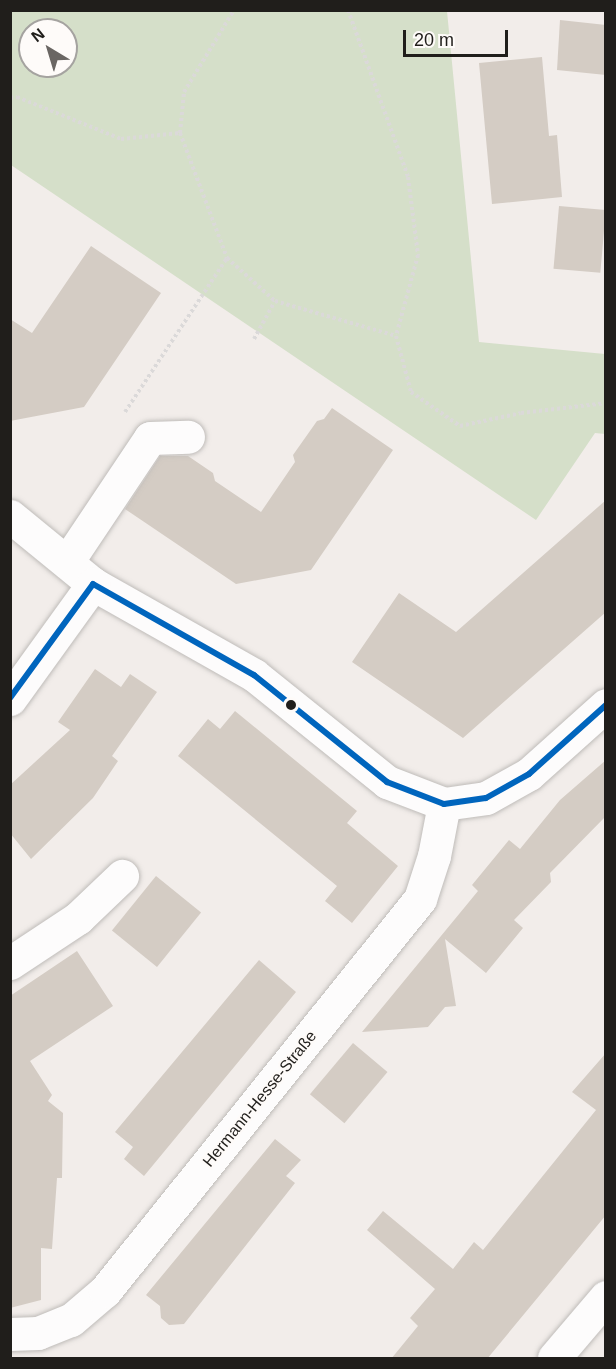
<!DOCTYPE html>
<html>
<head>
<meta charset="utf-8">
<style>
  body { margin:0 }
  #map { position:relative; width:616px; height:1369px; overflow:hidden; background:#f2edea; font-family:Helvetica,sans-serif }
  div>[style] { position:absolute }
  .green>* { inset:0; background:#d5dfc9 }
  .building>* { inset:0; background:#d4ccc4; transform-origin:0 0 }
  .path>* { height:4px; margin-top:-2px; transform-origin:0; background:repeating-linear-gradient(90deg,#dbd9d9 0 3px,transparent 0 6px) }
  .roads { filter:drop-shadow(0 0 2px #bfbcb9) drop-shadow(0 0 2px #bfbcb9) }
  .minor>* { height:33px; margin:-16.5px; padding:0 16.5px; transform-origin:16.5px; border-radius:16.5px; background:#fdfcfc }
  .bus-1>* { height:6px; margin:-3px; padding:0 3px; transform-origin:3px; border-radius:3px; background:#0065bd }
  .dots>* { width:16px; height:16px; translate:-50% -50%; box-sizing:border-box; border:3px solid #fefbf9; border-radius:50% }
  span { translate:-50% -50%; white-space:nowrap; text-align:center; line-height:1.15; -webkit-text-stroke:4.5px #fefbf9; paint-order:stroke }
  .street-label { font-size:16px; color:#201e1b }
  .frame { position:absolute; inset:0; border:12px solid #201e1b; pointer-events:none }
  .north { position:absolute; left:18px; top:18px; width:60px; height:60px; box-sizing:border-box; background:#fefbf9; border:2px solid #a5a3a0; border-radius:50%; rotate:322deg; font-size:16px; font-weight:700; line-height:24px; text-align:center; color:#201e1b }
  .north::after { content:''; display:block; margin:auto; width:21px; height:27px; background:#6a6663; clip-path:polygon(50% 0,100% 100%,50% 72%,0 100%) }
  .scale { position:absolute; left:403px; top:30px; width:105px; height:27px; box-sizing:border-box; border:3px solid #201e1b; border-top:0; padding-left:8px; font-size:18px; line-height:21px; white-space:nowrap; color:#201e1b; -webkit-text-stroke:4px #fefbf9; paint-order:stroke }
</style>
</head>
<body>
<div id="map">
  <div class="green">
    <div style="clip-path:polygon(evenodd,10px 11px,447px 11px,479px 342px,605px 354px,605px 434px,595px 433px,536px 520px,11px 165px,10px 11px,30px 30px,66px 30px,66px 66px,30px 66px,30px 30px)"></div>
  </div>
  <div class="building">
    <div style="clip-path:polygon(560px 20px,606px 25px,606px 75px,557px 70px)"></div>
    <div style="clip-path:polygon(542px 57px,549px 136px,557px 135px,562px 197px,492px 204px,479px 63px)"></div>
    <div style="left:559px;top:206px;width:47px;height:63px;rotate:5deg"></div>
    <div style="clip-path:polygon(91px 246px,161px 293px,84px 407px,10px 421px,10px 319px,32px 333px)"></div>
    <div style="clip-path:polygon(332px 408px,393px 450px,311px 570px,236px 584px,125px 509px,160px 456px,188px 456px,213px 473px,215px 481px,261px 512px,295px 462px,293px 455px,317px 421px,324px 419px)"></div>
    <div style="clip-path:polygon(606px 500px,606px 612px,463px 738px,352px 662px,399px 593px,456px 632px)"></div>
    <div style="clip-path:polygon(95px 669px,121px 687px,130px 674px,157px 692px,112px 756px,118px 761px,93px 798px,31px 859px,10px 833px,10px 785px,70px 730px,58px 722px)"></div>
    <div style="clip-path:polygon(235px 711px,357px 811px,347px 823px,398px 866px,352px 923px,325px 901px,337px 886px,178px 756px,208px 719px,220px 729px)"></div>
    <div style="clip-path:polygon(606px 760px,606px 816px,550px 873px,551px 882px,514px 920px,523px 928px,486px 973px,445px 939px,456px 1006px,445px 1007px,428px 1027px,362px 1032px,478px 891px,472px 885px,509px 840px,520px 849px,560px 800px)"></div>
    <div style="left:156px;top:876px;width:58px;height:70px;rotate:39deg"></div>
    <div style="clip-path:polygon(77px 951px,113px 1006px,30px 1061px,52px 1095px,48px 1101px,63px 1113px,62px 1178px,57px 1178px,52px 1249px,41px 1248px,41px 1300px,10px 1308px,10px 996px)"></div>
    <div style="clip-path:polygon(259px 960px,296px 992px,144px 1176px,124px 1159px,133px 1147px,115px 1132px)"></div>
    <div style="left:353px;top:1043px;width:45px;height:67px;rotate:40deg"></div>
    <div style="clip-path:polygon(606px 1053px,606px 1215px,487px 1359px,391px 1359px,418px 1326px,410px 1318px,435px 1289px,367px 1230px,383px 1211px,453px 1269px,474px 1242px,483px 1250px,596px 1110px,572px 1092px)"></div>
    <div style="clip-path:polygon(275px 1139px,301px 1160px,286px 1176px,295px 1183px,184px 1324px,169px 1325px,161px 1318px,160px 1306px,146px 1295px)"></div>
  </div>
  <div class="path">
    <div style="left:348px;top:10px;width:177px;rotate:70.2deg"></div>
    <div style="left:408px;top:177px;width:79px;rotate:82.7deg"></div>
    <div style="left:418px;top:255px;width:84px;rotate:105.2deg"></div>
    <div style="left:10px;top:98px;width:7px;rotate:-8deg"></div>
    <div style="left:17px;top:97px;width:112px;rotate:22deg"></div>
    <div style="left:121px;top:139px;width:59px;rotate:-5.8deg"></div>
    <div style="left:180px;top:133px;width:134px;rotate:69.4deg"></div>
    <div style="left:227px;top:258px;width:64px;rotate:41.9deg"></div>
    <div style="left:275px;top:301px;width:126px;rotate:16.1deg"></div>
    <div style="left:396px;top:336px;width:58px;rotate:75deg"></div>
    <div style="left:411px;top:392px;width:60px;rotate:34.8deg"></div>
    <div style="left:460px;top:426px;width:62px;rotate:-12deg"></div>
    <div style="left:521px;top:413px;width:86px;rotate:-6.7deg"></div>
    <div style="left:180px;top:133px;width:41px;rotate:-84.4deg"></div>
    <div style="left:184px;top:92px;width:96px;rotate:-58.6deg"></div>
    <div style="left:254px;top:339px;width:43px;rotate:-61.1deg"></div>
    <div style="left:125px;top:412px;width:185px;rotate:-56.5deg"></div>
  </div>
  <div class="roads">
    <div class="minor">
      <div style="left:10px;top:516px;width:107px;rotate:39.3deg"></div>
      <div style="left:93px;top:584px;width:185px;rotate:29.5deg"></div>
      <div style="left:254px;top:675px;width:171px;rotate:38.8deg"></div>
      <div style="left:387px;top:782px;width:61px;rotate:21.1deg"></div>
      <div style="left:444px;top:804px;width:42px;rotate:-8.1deg"></div>
      <div style="left:486px;top:798px;width:49px;rotate:-29.2deg"></div>
      <div style="left:529px;top:774px;width:103px;rotate:-41.9deg"></div>
      <div style="left:67px;top:562px;width:149px;rotate:-56.2deg"></div>
      <div style="left:150px;top:438px;width:38px;rotate:-2deg"></div>
      <div style="left:10px;top:699px;width:142px;rotate:-54.2deg"></div>
      <div style="left:10px;top:963px;width:82px;rotate:-33.5deg"></div>
      <div style="left:78px;top:918px;width:61px;rotate:-43.7deg"></div>
      <div style="left:10px;top:1334px;width:28px;rotate:-2deg"></div>
      <div style="left:38px;top:1333px;width:35px;rotate:-22deg"></div>
      <div style="left:71px;top:1320px;width:45px;rotate:-40.5deg"></div>
      <div style="left:105px;top:1291px;width:503px;rotate:-51.22deg"></div>
      <div style="left:420px;top:899px;width:45px;rotate:-72deg"></div>
      <div style="left:434px;top:856px;width:53px;rotate:-79.1deg"></div>
      <div style="left:554px;top:1358px;width:80px;rotate:-49.6deg"></div>
    </div>
  </div>
  <div class="bus-1">
    <div style="left:93px;top:584px;width:185px;rotate:29.5deg"></div>
    <div style="left:254px;top:675px;width:171px;rotate:38.8deg"></div>
    <div style="left:387px;top:782px;width:61px;rotate:21.1deg"></div>
    <div style="left:444px;top:804px;width:42px;rotate:-8.1deg"></div>
    <div style="left:486px;top:798px;width:49px;rotate:-29.2deg"></div>
    <div style="left:529px;top:774px;width:103px;rotate:-41.9deg"></div>
    <div style="left:10px;top:698px;width:141px;rotate:-53.9deg"></div>
  </div>
  <div class="dots">
    <div style="left:291px;top:705px;background:#201e1b"></div>
  </div>
  <div class="street-label">
    <span style="left:260px;top:1099px;rotate:-51deg">Hermann-Hesse-Straße</span>
  </div>
  <div class="frame"></div>
  <div class="north">N</div>
  <div class="scale">20 m</div>
</div>
</body>
</html>
